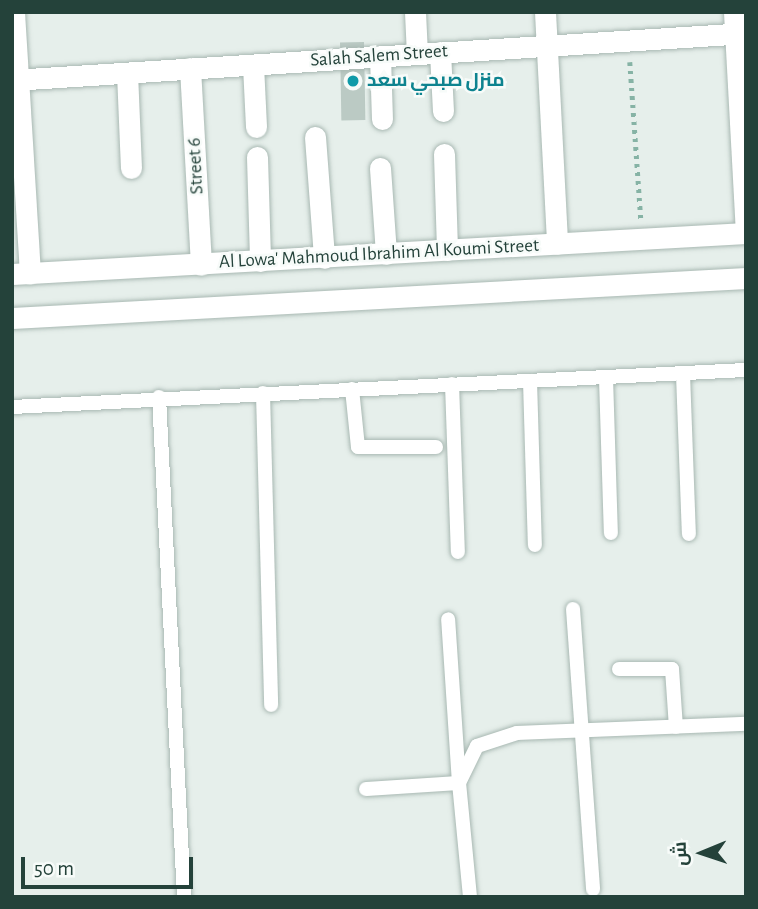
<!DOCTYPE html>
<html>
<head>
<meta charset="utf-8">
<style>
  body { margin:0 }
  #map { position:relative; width:758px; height:909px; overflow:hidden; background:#e6efeb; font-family:"Alegreya Sans",Cairo,sans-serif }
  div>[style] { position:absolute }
  .building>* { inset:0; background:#bbcac4; transform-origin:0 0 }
  .path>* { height:4.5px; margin-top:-2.25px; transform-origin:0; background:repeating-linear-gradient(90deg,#86b3a5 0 3.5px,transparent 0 8.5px) }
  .roads { filter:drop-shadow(0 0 2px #a8b8b2) drop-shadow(0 0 2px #a8b8b2) }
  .service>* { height:14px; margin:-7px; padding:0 7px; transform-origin:7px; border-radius:7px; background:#fff }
  .minor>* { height:21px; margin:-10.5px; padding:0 10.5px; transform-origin:10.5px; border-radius:10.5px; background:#fff }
  .dots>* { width:19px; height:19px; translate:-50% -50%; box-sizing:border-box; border:4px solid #f7fbf9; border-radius:50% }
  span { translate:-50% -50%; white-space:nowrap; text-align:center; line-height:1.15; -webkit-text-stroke:5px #f7fbf9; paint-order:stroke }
  .street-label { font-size:19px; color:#24423a }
  .culture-label { font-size:19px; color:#0d838f; font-weight:700 }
  .left { translate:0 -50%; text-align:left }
  .frame { position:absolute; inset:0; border:14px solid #24423a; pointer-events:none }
  .north { position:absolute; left:667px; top:818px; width:70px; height:70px; -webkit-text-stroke:5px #f7fbf9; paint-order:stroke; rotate:268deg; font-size:19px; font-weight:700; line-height:28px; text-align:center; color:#24423a }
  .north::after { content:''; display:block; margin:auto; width:24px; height:32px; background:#24423a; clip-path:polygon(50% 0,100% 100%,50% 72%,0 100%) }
  .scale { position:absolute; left:21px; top:857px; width:172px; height:32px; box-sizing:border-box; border:4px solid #24423a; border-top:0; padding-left:9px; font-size:21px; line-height:24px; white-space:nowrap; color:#24423a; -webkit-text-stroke:5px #f7fbf9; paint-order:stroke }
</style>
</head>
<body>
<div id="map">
  <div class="building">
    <div style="left:364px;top:42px;width:78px;height:24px;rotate:89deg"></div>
  </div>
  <div class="path">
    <div style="left:630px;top:62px;width:159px;rotate:86deg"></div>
  </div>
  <div class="roads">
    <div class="service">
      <div style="left:683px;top:374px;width:160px;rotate:87.9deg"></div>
      <div style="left:606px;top:378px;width:155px;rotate:88.2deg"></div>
      <div style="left:530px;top:381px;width:164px;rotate:88.3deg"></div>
      <div style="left:452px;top:384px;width:168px;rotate:88deg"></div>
      <div style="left:352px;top:389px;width:58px;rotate:84.1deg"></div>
      <div style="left:358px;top:447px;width:78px"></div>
      <div style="left:263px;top:393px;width:312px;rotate:88.5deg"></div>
      <div style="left:159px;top:397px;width:501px;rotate:87.14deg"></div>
      <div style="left:12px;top:407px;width:735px;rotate:-2.89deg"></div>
      <div style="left:573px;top:609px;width:281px;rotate:85.9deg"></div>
      <div style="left:619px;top:669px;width:53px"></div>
      <div style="left:672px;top:669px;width:58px;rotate:86.1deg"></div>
      <div style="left:366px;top:789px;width:93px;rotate:-3.7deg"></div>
      <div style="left:459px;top:783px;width:164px;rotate:-93.8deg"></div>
      <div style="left:470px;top:897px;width:115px;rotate:-95.5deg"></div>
      <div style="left:459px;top:783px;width:41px;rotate:-64.1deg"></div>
      <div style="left:477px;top:746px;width:42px;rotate:-18deg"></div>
      <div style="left:517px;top:733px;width:229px;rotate:-2.3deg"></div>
    </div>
    <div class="minor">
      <div style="left:14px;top:12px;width:262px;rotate:86.5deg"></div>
      <div style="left:415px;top:12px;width:42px;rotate:87.3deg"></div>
      <div style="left:545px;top:12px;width:232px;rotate:87deg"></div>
      <div style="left:734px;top:12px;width:221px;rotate:86.9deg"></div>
      <div style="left:440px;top:52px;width:59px;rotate:87.1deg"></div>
      <div style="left:380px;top:56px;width:63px;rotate:88.2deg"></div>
      <div style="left:253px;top:65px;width:62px;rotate:87.2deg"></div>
      <div style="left:190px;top:68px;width:197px;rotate:86.8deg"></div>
      <div style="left:127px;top:73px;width:95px;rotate:87.6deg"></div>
      <div style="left:12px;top:80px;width:736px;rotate:-3.66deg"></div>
      <div style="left:315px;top:137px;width:121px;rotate:85.7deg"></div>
      <div style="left:444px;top:154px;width:96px;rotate:88.2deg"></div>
      <div style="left:257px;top:157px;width:104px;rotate:88.3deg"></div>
      <div style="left:380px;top:168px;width:86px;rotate:86deg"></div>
      <div style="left:12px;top:274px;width:735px;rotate:-3.2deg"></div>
      <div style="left:12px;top:318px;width:735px;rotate:-3.12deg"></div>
    </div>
  </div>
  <div class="dots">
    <div style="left:353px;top:81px;background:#0f9aa8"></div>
  </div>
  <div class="street-label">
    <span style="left:379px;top:56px;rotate:-4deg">Salah Salem Street</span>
    <span style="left:196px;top:166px;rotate:-93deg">Street 6</span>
    <span style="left:379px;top:254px;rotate:-3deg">Al Lowa' Mahmoud Ibrahim Al Koumi Street</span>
  </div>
  <div class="culture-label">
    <span class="left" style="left:367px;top:81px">منزل صبحي سعد</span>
  </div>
  <div class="frame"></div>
  <div class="north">ش</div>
  <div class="scale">50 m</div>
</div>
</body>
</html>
